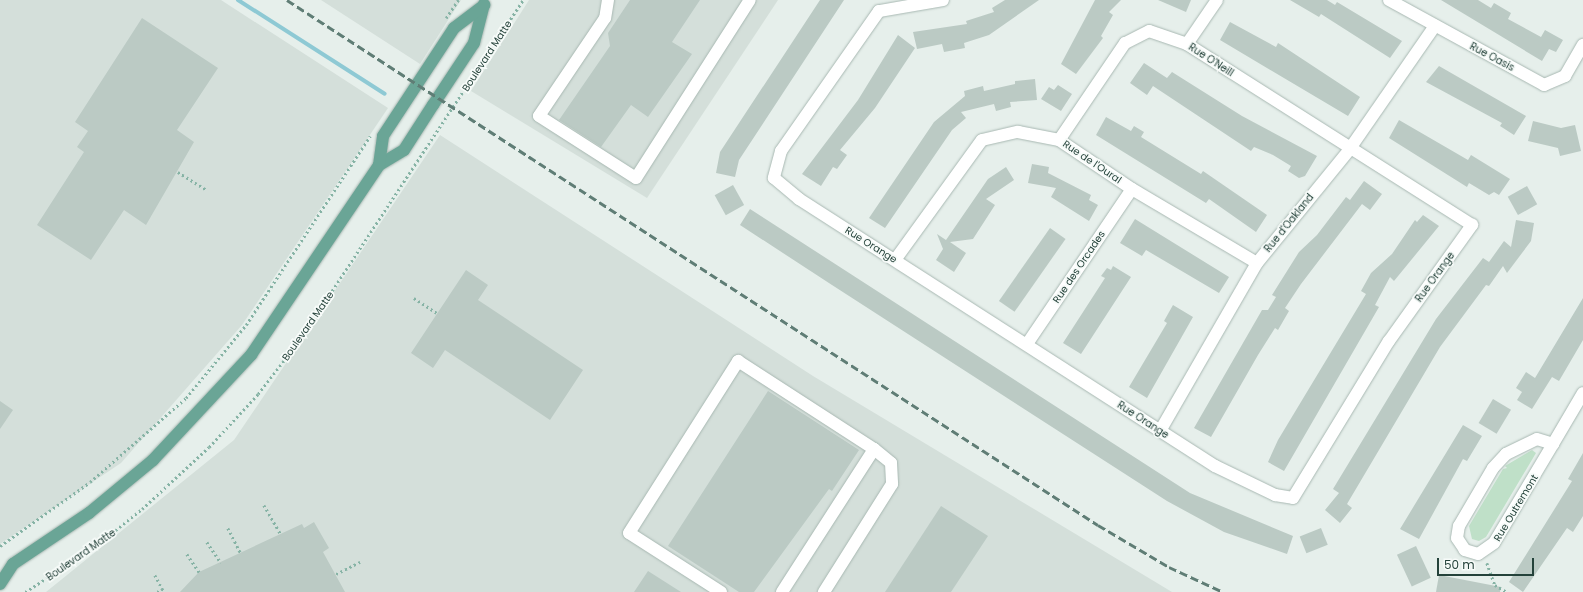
<!DOCTYPE html>
<html>
<head>
<meta charset="utf-8">
<style>
  body { margin:0 }
  #map { position:relative; width:1583px; height:592px; overflow:hidden; background:#e6efeb; font-family:Poppins,sans-serif }
  div>[style] { position:absolute }
  .built>* { inset:0; background:#d4dfda }
  .green>* { inset:0; background:#bfe0c8 }
  .stream>* { height:4px; margin:-2px; padding:0 2px; transform-origin:2px; border-radius:2px; background:#8ec9d4 }
  .building>* { inset:0; background:#bbcac4; transform-origin:0 0 }
  .path>* { height:2.5px; margin-top:-1.25px; transform-origin:0; background:repeating-linear-gradient(90deg,#86b3a5 0 2px,transparent 0 5px) }
  .roads { filter:drop-shadow(0 0 1px #a8b8b2) drop-shadow(0 0 1px #a8b8b2) }
  .minor>* { height:12px; margin:-6px; padding:0 6px; transform-origin:6px; border-radius:6px; background:#fff }
  .major>* { height:12px; margin:-6px; padding:0 6px; transform-origin:6px; border-radius:6px; background:#6aa596 }
  .rail>* { height:3px; margin-top:-1.5px; transform-origin:0; background:repeating-linear-gradient(90deg,#5f7d75 0 8px,transparent 0 12px) }
  span { translate:-50% -50%; white-space:nowrap; text-align:center; line-height:1.15; -webkit-text-stroke:3.5px #f7fbf9; paint-order:stroke }
  .street-label { font-size:10px; color:#24423a }
  .scale { position:absolute; left:1437px; top:558px; width:97px; height:18px; box-sizing:border-box; border:2px solid #24423a; border-top:0; padding-left:5px; font-size:12px; line-height:14px; white-space:nowrap; color:#24423a; -webkit-text-stroke:3px #f7fbf9; paint-order:stroke }
</style>
</head>
<body>
<div id="map">
  <div class="built">
    <div style="clip-path:polygon(0 0,221px 0,388px 108px,242px 325px,121px 463px,0 544px)"></div>
    <div style="clip-path:polygon(321px 0,461px 0,420px 64px)"></div>
    <div style="clip-path:polygon(529px 0,778px 0,647px 198px,471px 91px)"></div>
    <div style="clip-path:polygon(440px 135px,813px 376px,1172px 592px,46px 592px,234px 440px)"></div>
  </div>
  <div class="green">
    <div style="clip-path:polygon(1532px 450px,1536px 453px,1486px 537px,1479px 541px,1472px 539px,1469px 526px,1503px 469px,1507px 468px,1505px 466px)"></div>
  </div>
  <div class="stream">
    <div style="left:238px;top:0;width:174px;rotate:32.6deg"></div>
  </div>
  <div class="building">
    <div style="clip-path:polygon(630px 0,700px 0,672px 42px,692px 54px,648px 117px,631px 105px,601px 147px,559px 120px,610px 46px,608px 33px)"></div>
    <div style="clip-path:polygon(820px 0,844px 0,739px 160px,735px 177px,716px 173px,720px 152px)"></div>
    <div style="clip-path:polygon(1005px 0,1039px 0,989px 35px,964px 43px,965px 48px,944px 52px,942px 44px,917px 49px,913px 32px,967px 24px,966px 21px,994px 12px,992px 8px)"></div>
    <div style="clip-path:polygon(1095px 0,1121px 0,1109px 12px,1113px 15px,1101px 36px,1103px 38px,1076px 74px,1061px 64px)"></div>
    <div style="clip-path:polygon(1158px 0,1191px 0,1186px 12px)"></div>
    <div style="clip-path:polygon(1290px 0,1327px 0,1335px 5px,1337px 2px,1402px 41px,1390px 58px,1321px 14px,1319px 17px)"></div>
    <div style="clip-path:polygon(1441px 0,1478px 0,1491px 8px,1494px 3px,1511px 13px,1508px 19px,1541px 37px,1545px 30px,1563px 40px,1556px 52px,1549px 49px,1542px 61px)"></div>
    <div style="clip-path:polygon(142px 18px,218px 68px,177px 130px,194px 142px,146px 225px,124px 210px,91px 260px,37px 225px,84px 152px,77px 147px,88px 131px,75px 122px)"></div>
    <div style="clip-path:polygon(1230px 22px,1276px 47px,1278px 43px,1360px 97px,1348px 116px,1220px 40px)"></div>
    <div style="clip-path:polygon(898px 35px,915px 48px,875px 108px,840px 150px,847px 155px,837px 169px,833px 167px,821px 186px,802px 174px,858px 100px)"></div>
    <div style="clip-path:polygon(1144px 63px,1167px 78px,1172px 72px,1242px 116px,1317px 156px,1305px 176px,1299px 178px,1288px 171px,1291px 166px,1273px 155px,1254px 147px,1251px 151px,1153px 86px,1147px 95px,1130px 83px)"></div>
    <div style="clip-path:polygon(1439px 66px,1526px 116px,1514px 135px,1500px 126px,1502px 123px,1426px 82px)"></div>
    <div style="clip-path:polygon(1035px 79px,1037px 100px,1010px 102px,1011px 107px,996px 111px,994px 104px,961px 112px,966px 118px,952px 130px,885px 228px,869px 218px,934px 122px,965px 96px,964px 91px,983px 86px,984px 91px,1015px 84px,1015px 81px)"></div>
    <div style="clip-path:polygon(1058px 85px,1072px 94px,1061px 111px,1041px 99px,1049px 87px,1054px 90px)"></div>
    <div style="clip-path:polygon(1106px 117px,1131px 131px,1134px 126px,1144px 132px,1141px 137px,1201px 174px,1203px 171px,1267px 215px,1256px 232px,1209px 199px,1206px 203px,1096px 135px)"></div>
    <div style="clip-path:polygon(1399px 120px,1468px 160px,1471px 155px,1510px 179px,1499px 195px,1494px 192px,1489px 195px,1469px 183px,1467px 187px,1389px 138px)"></div>
    <div style="clip-path:polygon(1533px 121px,1561px 128px,1575px 125px,1581px 151px,1560px 156px,1558px 148px,1528px 141px)"></div>
    <div style="clip-path:polygon(1032px 164px,1049px 167px,1048px 173px,1091px 195px,1089px 200px,1098px 205px,1089px 221px,1051px 197px,1056px 188px,1028px 183px)"></div>
    <div style="clip-path:polygon(1006px 167px,1014px 180px,986px 199px,995px 205px,973px 239px,950px 242px,966px 253px,954px 272px,936px 260px,943px 249px,937px 234px,946px 240px,988px 179px)"></div>
    <div style="clip-path:polygon(1364px 181px,1382px 194px,1370px 210px,1362px 204px,1301px 284px,1285px 308px,1289px 311px,1278px 330px,1275px 328px,1258px 355px,1211px 437px,1194px 428px,1262px 310px,1268px 310px,1276px 297px,1272px 295px,1299px 252px,1317px 235px,1346px 197px,1350px 200px)"></div>
    <div style="left:733px;top:185px;width:23px;height:21px;rotate:61deg"></div>
    <div style="left:1527px;top:186px;width:21px;height:22px;rotate:61deg"></div>
    <div style="clip-path:polygon(750px 209px,1190px 493px,1293px 536px,1287px 554px,1224px 532px,1167px 501px,832px 285px,740px 225px)"></div>
    <div style="clip-path:polygon(1423px 215px,1439px 226px,1394px 281px,1390px 277px,1375px 305px,1379px 307px,1284px 471px,1268px 462px,1278px 440px,1366px 294px,1361px 291px,1371px 273px,1392px 254px,1415px 220px,1417px 222px)"></div>
    <div style="clip-path:polygon(1135px 219px,1229px 277px,1219px 293px,1146px 250px,1142px 256px,1120px 243px)"></div>
    <div style="clip-path:polygon(1516px 220px,1534px 223px,1531px 241px,1507px 273px,1503px 266px,1489px 286px,1486px 285px,1440px 347px,1347px 504px,1352px 508px,1340px 523px,1325px 510px,1339px 493px,1333px 489px,1436px 319px,1483px 258px,1489px 262px,1504px 241px,1511px 247px)"></div>
    <div style="left:1050px;top:228px;width:19px;height:89px;rotate:35deg"></div>
    <div style="clip-path:polygon(1113px 266px,1131px 277px,1081px 354px,1063px 343px,1105px 278px,1101px 276px,1107px 268px,1111px 270px)"></div>
    <div style="clip-path:polygon(466px 270px,488px 285px,478px 300px,583px 370px,550px 420px,445px 350px,433px 368px,411px 353px)"></div>
    <div style="clip-path:polygon(1583px 298px,1583px 340px,1559px 381px,1552px 377px,1532px 409px,1517px 400px,1522px 392px,1516px 388px,1526px 372px,1535px 378px)"></div>
    <div style="clip-path:polygon(1173px 305px,1193px 317px,1147px 398px,1129px 387px,1167px 323px,1164px 321px)"></div>
    <div style="clip-path:polygon(768px 391px,859px 450px,832px 491px,829px 489px,754px 592px,739px 592px,668px 546px)"></div>
    <div style="left:1493px;top:399px;width:21px;height:28px;rotate:31deg"></div>
    <div style="clip-path:polygon(0 401px,13px 410px,0 429px)"></div>
    <div style="clip-path:polygon(1463px 425px,1482px 436px,1467px 461px,1463px 459px,1419px 539px,1400px 529px)"></div>
    <div style="clip-path:polygon(1583px 453px,1583px 516px,1573px 532px,1567px 528px,1523px 592px,1509px 582px,1572px 481px,1568px 479px)"></div>
    <div style="clip-path:polygon(941px 506px,988px 536px,951px 592px,885px 592px)"></div>
    <div style="clip-path:polygon(314px 522px,329px 548px,323px 552px,345px 592px,180px 592px,199px 572px,302px 524px,304px 528px)"></div>
    <div style="left:1321px;top:528px;width:18px;height:23px;rotate:68deg"></div>
    <div style="left:1416px;top:546px;width:35px;height:21px;rotate:65deg"></div>
    <div style="clip-path:polygon(648px 571px,681px 592px,634px 592px)"></div>
    <div style="clip-path:polygon(1439px 575px,1501px 587px,1500px 592px,1436px 592px)"></div>
  </div>
  <div class="path">
    <div style="left:446px;top:18px;width:22px;rotate:-56deg"></div>
    <div style="left:178px;top:172px;width:34px;rotate:32deg"></div>
    <div style="left:414px;top:298px;width:27px;rotate:33deg"></div>
    <div style="left:264px;top:505px;width:34px;rotate:60deg"></div>
    <div style="left:228px;top:528px;width:28px;rotate:63deg"></div>
    <div style="left:207px;top:542px;width:25px;rotate:56deg"></div>
    <div style="left:0;top:546px;width:110px;rotate:-35.4deg"></div>
    <div style="left:90px;top:482px;width:128px;rotate:-41.2deg"></div>
    <div style="left:186px;top:398px;width:94px;rotate:-50.6deg"></div>
    <div style="left:246px;top:325px;width:226px;rotate:-56.7deg"></div>
    <div style="left:187px;top:554px;width:22px;rotate:56deg"></div>
    <div style="left:1487px;top:563px;width:23px;rotate:70deg"></div>
    <div style="left:1495px;top:585px;width:14px;rotate:30deg"></div>
    <div style="left:336px;top:574px;width:27px;rotate:-27deg"></div>
    <div style="left:155px;top:575px;width:19px;rotate:62deg"></div>
    <div style="left:25px;top:592px;width:80px;rotate:-32.7deg"></div>
    <div style="left:92px;top:549px;width:64px;rotate:-38.7deg"></div>
    <div style="left:142px;top:509px;width:91px;rotate:-42.8deg"></div>
    <div style="left:209px;top:447px;width:72px;rotate:-47.2deg"></div>
    <div style="left:258px;top:394px;width:67px;rotate:-52.3deg"></div>
    <div style="left:299px;top:341px;width:408px;rotate:-56.7deg"></div>
    <div style="left:157px;top:592px;width:6px;rotate:-31deg"></div>
  </div>
  <div class="roads">
    <div class="minor">
      <div style="left:608px;top:0;width:18px;rotate:99deg"></div>
      <div style="left:605px;top:18px;width:118px;rotate:124deg"></div>
      <div style="left:539px;top:116px;width:115px;rotate:32.6deg"></div>
      <div style="left:636px;top:178px;width:211px;rotate:-57.4deg"></div>
      <div style="left:943px;top:0;width:65px;rotate:170.2deg"></div>
      <div style="left:879px;top:11px;width:171px;rotate:125deg"></div>
      <div style="left:781px;top:151px;width:28px;rotate:105deg"></div>
      <div style="left:774px;top:178px;width:33px;rotate:40deg"></div>
      <div style="left:799px;top:199px;width:494px;rotate:32.7deg"></div>
      <div style="left:1215px;top:466px;width:67px;rotate:25.8deg"></div>
      <div style="left:1275px;top:495px;width:18px;rotate:9deg"></div>
      <div style="left:1293px;top:498px;width:184px;rotate:-58.6deg"></div>
      <div style="left:1389px;top:341px;width:143px;rotate:-54.4deg"></div>
      <div style="left:1472px;top:225px;width:338px;rotate:-147.6deg"></div>
      <div style="left:1187px;top:44px;width:40px;rotate:-161.1deg"></div>
      <div style="left:1149px;top:31px;width:27px;rotate:153deg"></div>
      <div style="left:1125px;top:43px;width:117px;rotate:124.2deg"></div>
      <div style="left:1389px;top:0;width:177px;rotate:28.7deg"></div>
      <div style="left:1544px;top:85px;width:23px;rotate:-23deg"></div>
      <div style="left:1565px;top:76px;width:36px;rotate:-60deg"></div>
      <div style="left:1187px;top:44px;width:53px;rotate:-55.7deg"></div>
      <div style="left:895px;top:260px;width:148px;rotate:-54.1deg"></div>
      <div style="left:982px;top:140px;width:37px;rotate:-13deg"></div>
      <div style="left:1018px;top:132px;width:42px;rotate:11deg"></div>
      <div style="left:1059px;top:140px;width:88px;rotate:33.9deg"></div>
      <div style="left:1132px;top:189px;width:145px;rotate:30.6deg"></div>
      <div style="left:1027px;top:344px;width:187px;rotate:-55.9deg"></div>
      <div style="left:1160px;top:431px;width:194px;rotate:-60deg"></div>
      <div style="left:1257px;top:263px;width:146px;rotate:-50.8deg"></div>
      <div style="left:1349px;top:150px;width:151px;rotate:-55.3deg"></div>
      <div style="left:1537px;top:439px;width:17px;rotate:17deg"></div>
      <div style="left:1553px;top:444px;width:115px;rotate:120.8deg"></div>
      <div style="left:1494px;top:543px;width:19px;rotate:145deg"></div>
      <div style="left:1478px;top:554px;width:14px;rotate:-163deg"></div>
      <div style="left:1465px;top:550px;width:14px;rotate:-124deg"></div>
      <div style="left:1457px;top:538px;width:12px;rotate:-81deg"></div>
      <div style="left:1459px;top:526px;width:67px;rotate:-59.6deg"></div>
      <div style="left:1493px;top:468px;width:19px;rotate:-47deg"></div>
      <div style="left:1506px;top:454px;width:34px;rotate:-26deg"></div>
      <div style="left:1553px;top:444px;width:59px;rotate:-59.5deg"></div>
      <div style="left:721px;top:592px;width:109px;rotate:-147.3deg"></div>
      <div style="left:629px;top:533px;width:204px;rotate:-57.6deg"></div>
      <div style="left:738px;top:361px;width:162px;rotate:32.9deg"></div>
      <div style="left:782px;top:592px;width:170px;rotate:-57.2deg"></div>
      <div style="left:874px;top:449px;width:22px;rotate:39deg"></div>
      <div style="left:891px;top:463px;width:21px;rotate:87deg"></div>
      <div style="left:892px;top:484px;width:128px;rotate:122.2deg"></div>
    </div>
    <div class="major">
      <div style="left:379px;top:165px;width:29px;rotate:-31deg"></div>
      <div style="left:404px;top:150px;width:54px;rotate:-57.2deg"></div>
      <div style="left:433px;top:105px;width:74px;rotate:-56.5deg"></div>
      <div style="left:474px;top:43px;width:40px;rotate:-75.6deg"></div>
      <div style="left:0;top:584px;width:24px;rotate:-57deg"></div>
      <div style="left:13px;top:564px;width:92px;rotate:-33.9deg"></div>
      <div style="left:89px;top:513px;width:83px;rotate:-39.6deg"></div>
      <div style="left:153px;top:460px;width:144px;rotate:-47deg"></div>
      <div style="left:251px;top:355px;width:229px;rotate:-56deg"></div>
      <div style="left:379px;top:165px;width:29px;rotate:-82deg"></div>
      <div style="left:383px;top:136px;width:129px;rotate:-56.7deg"></div>
      <div style="left:454px;top:28px;width:38px;rotate:-37deg"></div>
    </div>
  </div>
  <div class="rail">
    <div style="left:287px;top:0;width:966px;rotate:32.92deg"></div>
    <div style="left:1098px;top:525px;width:82px;rotate:30.6deg"></div>
    <div style="left:1169px;top:567px;width:60px;rotate:24.8deg"></div>
  </div>
  <div class="street-label">
    <span style="left:487px;top:56px;rotate:-57deg">Boulevard Matte</span>
    <span style="left:1492px;top:57px;rotate:28deg">Rue Oasis</span>
    <span style="left:1211px;top:60px;rotate:33deg">Rue O'Neill</span>
    <span style="left:1092px;top:162px;rotate:34deg">Rue de l'Oural</span>
    <span style="left:1289px;top:223px;rotate:-51deg">Rue d'Oakland</span>
    <span style="left:871px;top:245px;rotate:32deg">Rue Orange</span>
    <span style="left:1079px;top:267px;rotate:-56deg">Rue des Orcades</span>
    <span style="left:1435px;top:277px;rotate:-54deg">Rue Orange</span>
    <span style="left:308px;top:326px;rotate:-55deg">Boulevard Matte</span>
    <span style="left:1143px;top:420px;rotate:33deg">Rue Orange</span>
    <span style="left:1516px;top:508px;rotate:-59deg">Rue Outremont</span>
    <span style="left:81px;top:555px;rotate:-35deg">Boulevard Matte</span>
  </div>
  <div class="scale">50 m</div>
</div>
</body>
</html>
